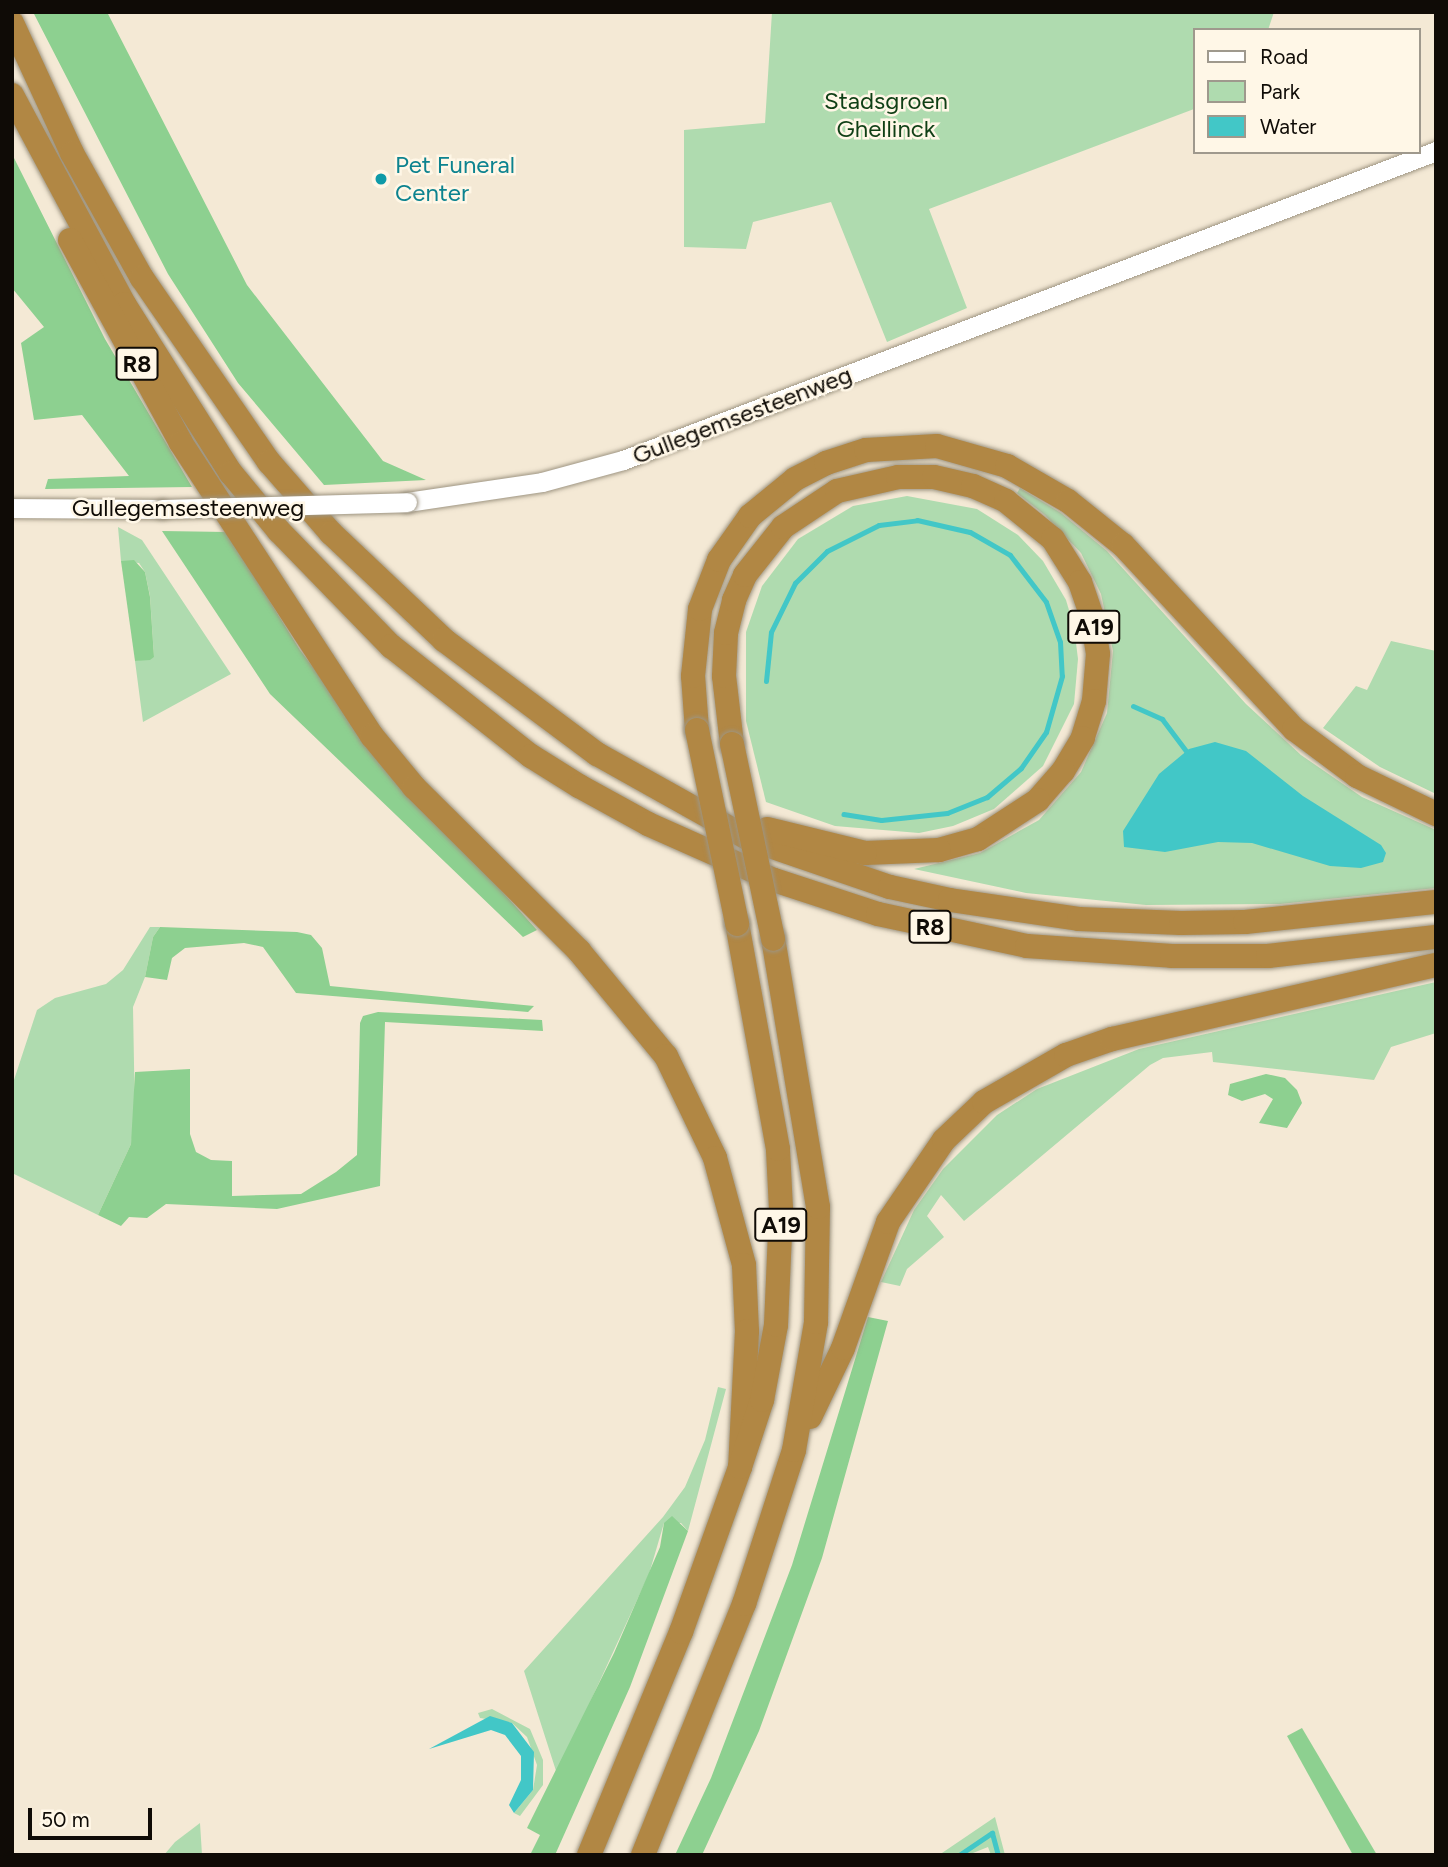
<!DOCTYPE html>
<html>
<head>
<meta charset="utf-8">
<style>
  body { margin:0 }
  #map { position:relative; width:1448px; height:1867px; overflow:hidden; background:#f4e9d5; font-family:Figtree,sans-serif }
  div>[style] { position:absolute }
  .green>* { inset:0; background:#afdbaf }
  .forest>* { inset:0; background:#8dd090 }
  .water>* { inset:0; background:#42c7c7 }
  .stream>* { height:5px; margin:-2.5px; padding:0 2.5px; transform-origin:2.5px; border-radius:2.5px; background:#42c7c7 }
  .roads { filter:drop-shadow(0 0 2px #9e9582) drop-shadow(0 0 2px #9e9582) }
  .secondary>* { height:19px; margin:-9.5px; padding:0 9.5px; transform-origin:9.5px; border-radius:9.5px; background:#fff }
  .highway>* { height:24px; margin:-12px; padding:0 12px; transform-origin:12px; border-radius:12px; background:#b18744 }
  .bridges { filter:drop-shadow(0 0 2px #9e9582) drop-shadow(0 0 2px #9e9582) }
  .secondary-bridge>* { height:19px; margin:-9.5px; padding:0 9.5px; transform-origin:9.5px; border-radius:9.5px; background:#fff }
  .highway-bridge>* { height:24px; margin:-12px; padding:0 12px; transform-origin:12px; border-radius:12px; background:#b18744 }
  .dots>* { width:19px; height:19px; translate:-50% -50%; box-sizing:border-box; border:4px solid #fff7e7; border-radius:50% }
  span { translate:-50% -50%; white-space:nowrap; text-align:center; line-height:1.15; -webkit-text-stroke:5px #fff7e7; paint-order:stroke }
  .shield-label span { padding:2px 5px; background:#fff7e7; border:2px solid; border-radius:5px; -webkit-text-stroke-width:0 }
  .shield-label { font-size:23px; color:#0f0b06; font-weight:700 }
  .park-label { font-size:24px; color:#0f3f15 }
  .culture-label { font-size:24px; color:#0d838f }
  .left { translate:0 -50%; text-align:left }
  .street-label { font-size:24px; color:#0f0b06 }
  .frame { position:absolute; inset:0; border:14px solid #0f0b06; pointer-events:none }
  .legend { position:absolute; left:1193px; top:28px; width:228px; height:126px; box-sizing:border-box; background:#fff7e7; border:2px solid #9f998d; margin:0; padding:9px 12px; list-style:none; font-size:21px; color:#0f0b06 }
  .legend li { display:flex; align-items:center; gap:14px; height:35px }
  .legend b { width:35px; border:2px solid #9f998d }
  .scale { position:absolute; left:28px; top:1808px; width:124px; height:32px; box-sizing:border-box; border:4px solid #0f0b06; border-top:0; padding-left:9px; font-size:21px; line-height:24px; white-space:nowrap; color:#0f0b06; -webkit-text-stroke:5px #fff7e7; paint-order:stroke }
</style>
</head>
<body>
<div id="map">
  <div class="green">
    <div style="clip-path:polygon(772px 12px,1274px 12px,1268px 30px,1194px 30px,1194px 109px,929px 209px,967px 308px,887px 342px,831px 202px,753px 222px,746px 249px,684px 247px,684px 130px,765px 123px)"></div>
    <div style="clip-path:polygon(1020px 488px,1061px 513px,1107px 551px,1246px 704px,1301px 755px,1362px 797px,1436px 830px,1436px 888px,1280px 904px,1146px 905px,1026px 893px,914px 869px,980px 853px,1039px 820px,1081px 772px,1107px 713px,1113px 651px,1101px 594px,1081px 553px,1045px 515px,1017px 493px)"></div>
    <div style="clip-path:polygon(907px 496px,977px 509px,1018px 535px,1043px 561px,1066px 600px,1074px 627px,1078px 659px,1074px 704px,1043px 766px,994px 809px,953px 826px,919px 833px,835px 826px,766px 802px,746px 721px,746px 632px,762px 586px,798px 539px,853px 506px)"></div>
    <div style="clip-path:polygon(118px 527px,142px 540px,231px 674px,143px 722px,135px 661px,154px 657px,150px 596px,145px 572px,139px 563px,121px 561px)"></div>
    <div style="clip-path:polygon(1391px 641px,1436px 651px,1436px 794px,1380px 767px,1323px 728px,1356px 686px,1367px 690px)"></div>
    <div style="clip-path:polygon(150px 927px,160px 927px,153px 937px,145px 977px,133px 1007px,135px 1119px,131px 1144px,98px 1215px,12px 1173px,12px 1086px,37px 1010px,55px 998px,106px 984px,123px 970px)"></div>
    <div style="clip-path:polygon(1436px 982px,1436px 1033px,1391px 1047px,1374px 1080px,1213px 1062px,1212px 1052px,1163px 1058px,1150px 1065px,964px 1221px,941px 1195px,927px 1216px,944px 1237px,907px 1269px,900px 1286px,881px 1282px,914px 1210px,943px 1169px,997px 1115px,1037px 1089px,1139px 1049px)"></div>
    <div style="clip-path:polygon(718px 1387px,726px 1389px,688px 1531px,681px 1523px,664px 1523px,649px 1574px,557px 1774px,524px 1671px,663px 1517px,685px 1487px,705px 1440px)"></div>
    <div style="clip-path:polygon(492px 1709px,530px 1729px,543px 1760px,543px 1785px,520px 1816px,514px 1813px,533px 1790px,537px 1765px,527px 1737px,512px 1723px,480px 1718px,478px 1713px)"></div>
    <div style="clip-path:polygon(995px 1817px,1005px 1855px,991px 1855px,988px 1847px,968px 1855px,939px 1855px)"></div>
    <div style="clip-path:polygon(200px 1823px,202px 1855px,164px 1855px,175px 1842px)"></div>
  </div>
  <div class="forest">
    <div style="clip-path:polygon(33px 12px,107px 12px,247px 285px,383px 461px,426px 480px,324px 485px,238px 383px,168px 274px)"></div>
    <div style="clip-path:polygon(12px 154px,105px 339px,192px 487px,45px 489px,48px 479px,129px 476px,82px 415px,34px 420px,21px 343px,44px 327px,12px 288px)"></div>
    <div style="clip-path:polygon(162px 531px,227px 532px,300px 650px,383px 760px,537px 930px,523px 937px,270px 694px)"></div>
    <div style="clip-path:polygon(134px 560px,145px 572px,150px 597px,154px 657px,150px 660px,135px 661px,121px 561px)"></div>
    <div style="clip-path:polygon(160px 927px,297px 932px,311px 935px,322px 948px,330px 986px,534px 1006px,528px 1012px,296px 993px,263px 947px,244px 943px,185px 948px,172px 958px,167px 980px,145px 977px,153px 937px)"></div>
    <div style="clip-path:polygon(378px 1012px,542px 1020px,543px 1031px,385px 1022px,380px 1186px,277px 1209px,166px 1204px,147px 1218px,129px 1217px,121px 1226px,98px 1215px,131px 1144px,135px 1072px,190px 1069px,190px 1134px,196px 1152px,211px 1160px,232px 1161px,232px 1196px,301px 1194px,336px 1172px,357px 1155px,360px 1023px,363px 1016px)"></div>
    <div style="clip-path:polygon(1266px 1074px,1285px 1078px,1297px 1090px,1302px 1103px,1287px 1128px,1259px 1123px,1273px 1099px,1265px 1094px,1242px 1101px,1228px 1095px,1230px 1084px)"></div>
    <div style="clip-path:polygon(868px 1317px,888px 1321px,822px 1558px,759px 1731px,702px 1855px,675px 1855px,711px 1778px,792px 1565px)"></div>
    <div style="clip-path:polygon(672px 1516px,688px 1531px,630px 1687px,555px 1855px,530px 1855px,540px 1835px,527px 1828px,614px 1653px,660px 1547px,664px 1523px)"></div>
    <div style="clip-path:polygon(1302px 1728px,1377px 1855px,1353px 1855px,1287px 1736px)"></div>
  </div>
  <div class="water">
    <div style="clip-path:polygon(1215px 742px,1246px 751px,1303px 796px,1381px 845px,1386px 853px,1383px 862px,1361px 868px,1330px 866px,1252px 843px,1218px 842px,1165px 852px,1124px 847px,1123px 831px,1159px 774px,1189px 749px)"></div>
    <div style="clip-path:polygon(490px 1716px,512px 1723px,534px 1752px,533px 1790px,514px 1813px,509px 1805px,521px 1780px,521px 1756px,505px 1735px,491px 1730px,429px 1749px)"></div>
  </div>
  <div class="stream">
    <div style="left:766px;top:681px;width:49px;rotate:-84.2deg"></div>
    <div style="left:771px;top:632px;width:55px;rotate:-63.9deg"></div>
    <div style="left:795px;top:583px;width:45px;rotate:-45deg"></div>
    <div style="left:827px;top:551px;width:58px;rotate:-26.6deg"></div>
    <div style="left:879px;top:525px;width:38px;rotate:-7deg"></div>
    <div style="left:917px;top:520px;width:54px;rotate:12.8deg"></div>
    <div style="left:970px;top:532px;width:46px;rotate:29.9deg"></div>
    <div style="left:1010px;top:555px;width:59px;rotate:52.5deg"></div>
    <div style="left:1046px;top:602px;width:42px;rotate:70.7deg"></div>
    <div style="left:1060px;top:642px;width:34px;rotate:87deg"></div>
    <div style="left:1062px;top:676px;width:58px;rotate:105.9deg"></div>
    <div style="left:1046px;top:732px;width:44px;rotate:124.8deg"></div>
    <div style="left:1021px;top:768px;width:45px;rotate:139.5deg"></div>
    <div style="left:987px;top:797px;width:43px;rotate:158.2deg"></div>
    <div style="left:947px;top:813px;width:66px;rotate:173.9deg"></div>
    <div style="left:881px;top:820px;width:38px;rotate:-171deg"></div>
    <div style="left:1133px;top:706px;width:32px;rotate:24deg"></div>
    <div style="left:1162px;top:719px;width:40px;rotate:53deg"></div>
    <div style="left:959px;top:1855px;width:40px;rotate:-34deg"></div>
    <div style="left:992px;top:1833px;width:23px;rotate:75deg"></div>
  </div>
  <div class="roads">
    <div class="secondary">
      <div style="left:407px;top:502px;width:136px;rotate:-8.4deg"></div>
      <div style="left:542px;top:482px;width:84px;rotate:-15.2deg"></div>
      <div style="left:623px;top:460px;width:870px;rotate:-20.81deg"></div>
      <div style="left:12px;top:508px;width:150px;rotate:0.4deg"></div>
    </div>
    <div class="highway">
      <div style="left:12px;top:23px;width:143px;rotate:65.2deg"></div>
      <div style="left:72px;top:153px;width:143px;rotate:60.8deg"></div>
      <div style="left:142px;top:278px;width:224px;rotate:55.4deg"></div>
      <div style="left:269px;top:462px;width:94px;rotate:48.9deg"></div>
      <div style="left:331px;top:533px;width:156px;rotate:43.4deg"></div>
      <div style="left:444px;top:640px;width:191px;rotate:36.7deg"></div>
      <div style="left:597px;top:754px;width:174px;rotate:29.2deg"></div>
      <div style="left:749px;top:839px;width:149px;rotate:18.8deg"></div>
      <div style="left:890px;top:887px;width:61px;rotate:12.2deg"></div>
      <div style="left:950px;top:900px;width:130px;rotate:8.4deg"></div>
      <div style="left:1079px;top:919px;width:102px;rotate:2.2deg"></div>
      <div style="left:1181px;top:923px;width:64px;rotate:-0.9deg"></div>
      <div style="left:1245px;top:922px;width:192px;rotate:-6deg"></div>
      <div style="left:12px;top:95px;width:237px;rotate:61.8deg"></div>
      <div style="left:124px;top:304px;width:200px;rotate:57.7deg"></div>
      <div style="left:231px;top:473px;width:75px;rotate:50.4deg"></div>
      <div style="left:279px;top:531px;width:161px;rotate:45.8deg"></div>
      <div style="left:391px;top:646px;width:178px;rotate:38.2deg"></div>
      <div style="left:531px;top:756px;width:57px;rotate:32deg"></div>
      <div style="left:579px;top:786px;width:79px;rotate:28.8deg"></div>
      <div style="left:648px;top:824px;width:138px;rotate:24deg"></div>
      <div style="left:774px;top:880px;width:109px;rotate:18.1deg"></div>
      <div style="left:878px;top:914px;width:152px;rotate:12.1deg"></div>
      <div style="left:1027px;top:946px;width:145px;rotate:3.9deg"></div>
      <div style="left:1172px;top:956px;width:96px"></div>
      <div style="left:1268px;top:956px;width:169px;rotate:-6.5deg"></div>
      <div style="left:70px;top:240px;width:231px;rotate:61.3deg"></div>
      <div style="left:181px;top:443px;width:350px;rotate:56.9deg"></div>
      <div style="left:372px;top:736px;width:66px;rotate:50.5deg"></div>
      <div style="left:414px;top:787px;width:233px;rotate:44.8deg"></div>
      <div style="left:579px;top:951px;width:136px;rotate:50.4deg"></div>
      <div style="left:666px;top:1056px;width:113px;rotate:64.3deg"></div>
      <div style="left:715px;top:1158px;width:111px;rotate:74.8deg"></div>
      <div style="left:744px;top:1265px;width:66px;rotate:87.4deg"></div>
      <div style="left:747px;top:1331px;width:136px;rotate:92.9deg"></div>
      <div style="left:697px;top:730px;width:54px;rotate:-94.2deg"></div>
      <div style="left:693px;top:676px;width:67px;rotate:-84deg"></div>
      <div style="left:700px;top:609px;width:53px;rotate:-68.8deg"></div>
      <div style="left:719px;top:560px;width:54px;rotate:-54.8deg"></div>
      <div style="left:750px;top:516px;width:58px;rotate:-39.4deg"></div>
      <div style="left:795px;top:479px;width:35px;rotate:-27deg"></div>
      <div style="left:826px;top:463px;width:42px;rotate:-18deg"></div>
      <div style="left:866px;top:450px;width:71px;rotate:-3.2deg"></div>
      <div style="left:937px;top:446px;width:73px;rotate:15.9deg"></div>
      <div style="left:1007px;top:466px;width:70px;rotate:29.8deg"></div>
      <div style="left:1068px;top:501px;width:70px;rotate:38.7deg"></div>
      <div style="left:1123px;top:545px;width:251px;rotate:47.1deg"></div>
      <div style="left:1294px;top:729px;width:79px;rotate:36.7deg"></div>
      <div style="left:1357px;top:776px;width:88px;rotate:25.7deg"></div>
      <div style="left:732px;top:744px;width:68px;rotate:-96.7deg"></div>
      <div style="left:724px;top:676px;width:43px;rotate:-87.3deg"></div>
      <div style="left:726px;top:633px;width:34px;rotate:-76deg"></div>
      <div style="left:734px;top:600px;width:27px;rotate:-66deg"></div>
      <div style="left:745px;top:575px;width:61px;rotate:-51.6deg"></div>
      <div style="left:783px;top:527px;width:65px;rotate:-33.7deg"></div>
      <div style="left:837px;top:491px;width:63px;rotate:-12.9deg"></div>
      <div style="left:898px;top:477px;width:36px"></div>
      <div style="left:934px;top:477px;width:40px;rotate:13deg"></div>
      <div style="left:973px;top:486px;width:36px;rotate:24deg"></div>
      <div style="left:1006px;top:501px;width:60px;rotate:39deg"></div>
      <div style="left:1053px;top:539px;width:51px;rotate:57.9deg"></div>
      <div style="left:1080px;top:582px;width:36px;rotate:71deg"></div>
      <div style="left:1092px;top:616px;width:38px;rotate:81deg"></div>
      <div style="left:1098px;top:654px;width:47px;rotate:94.9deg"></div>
      <div style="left:1094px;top:701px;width:39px;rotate:107deg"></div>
      <div style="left:1083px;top:738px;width:39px;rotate:121deg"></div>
      <div style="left:1063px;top:771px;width:38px;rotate:131deg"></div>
      <div style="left:1038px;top:800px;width:72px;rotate:147deg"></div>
      <div style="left:978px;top:839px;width:41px;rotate:164.2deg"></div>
      <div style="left:939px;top:850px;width:74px;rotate:177.7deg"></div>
      <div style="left:865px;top:853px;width:101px;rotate:-166.2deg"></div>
      <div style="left:810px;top:1417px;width:76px;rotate:-64.4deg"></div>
      <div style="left:843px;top:1348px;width:134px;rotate:-70.3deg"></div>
      <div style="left:888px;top:1222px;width:99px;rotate:-55.7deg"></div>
      <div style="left:944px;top:1140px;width:55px;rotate:-43.5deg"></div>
      <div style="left:984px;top:1102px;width:95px;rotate:-29.8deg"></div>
      <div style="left:1066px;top:1055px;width:49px;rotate:-19.2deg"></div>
      <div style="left:1112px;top:1039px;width:332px;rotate:-12.9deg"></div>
      <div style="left:589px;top:1855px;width:241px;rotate:-67.6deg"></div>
      <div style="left:681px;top:1632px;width:175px;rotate:-70.3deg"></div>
      <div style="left:740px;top:1467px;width:71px;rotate:-71.8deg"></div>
      <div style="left:762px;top:1400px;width:76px;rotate:-79.4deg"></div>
      <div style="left:776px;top:1325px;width:116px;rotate:-87.5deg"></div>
      <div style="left:781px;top:1209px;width:60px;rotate:-92.9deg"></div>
      <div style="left:778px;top:1149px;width:229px;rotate:-100.3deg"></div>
      <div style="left:643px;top:1855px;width:271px;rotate:-68.1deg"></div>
      <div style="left:744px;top:1604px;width:162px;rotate:-72deg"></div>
      <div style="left:794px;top:1450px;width:130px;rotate:-80.2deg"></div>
      <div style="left:816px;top:1322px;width:115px;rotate:-89deg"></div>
      <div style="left:818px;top:1207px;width:272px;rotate:-99.5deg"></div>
    </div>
  </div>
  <div class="bridges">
    <div class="secondary-bridge">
      <div style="left:162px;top:509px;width:245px;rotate:-1.6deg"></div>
    </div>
    <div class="highway-bridge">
      <div style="left:697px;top:730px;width:198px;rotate:78.3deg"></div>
      <div style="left:732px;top:744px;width:199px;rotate:78.1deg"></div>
    </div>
  </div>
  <div class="dots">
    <div style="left:381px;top:179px;background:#0f9aa8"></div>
  </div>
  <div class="shield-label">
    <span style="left:137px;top:364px">R8</span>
    <span style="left:1094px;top:627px">A19</span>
    <span style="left:930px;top:927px">R8</span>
    <span style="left:781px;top:1225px">A19</span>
  </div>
  <div class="park-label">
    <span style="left:886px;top:115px">Stadsgroen<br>Ghellinck</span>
  </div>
  <div class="culture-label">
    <span class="left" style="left:395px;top:179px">Pet Funeral<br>Center</span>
  </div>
  <div class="street-label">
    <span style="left:742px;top:415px;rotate:-21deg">Gullegemsesteenweg</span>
    <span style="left:188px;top:508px">Gullegemsesteenweg</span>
  </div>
  <div class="frame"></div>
  <ul class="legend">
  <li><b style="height:9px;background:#fff"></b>Road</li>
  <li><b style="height:19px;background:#afdbaf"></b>Park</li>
  <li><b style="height:19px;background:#42c7c7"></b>Water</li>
  </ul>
  <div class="scale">50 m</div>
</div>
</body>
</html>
